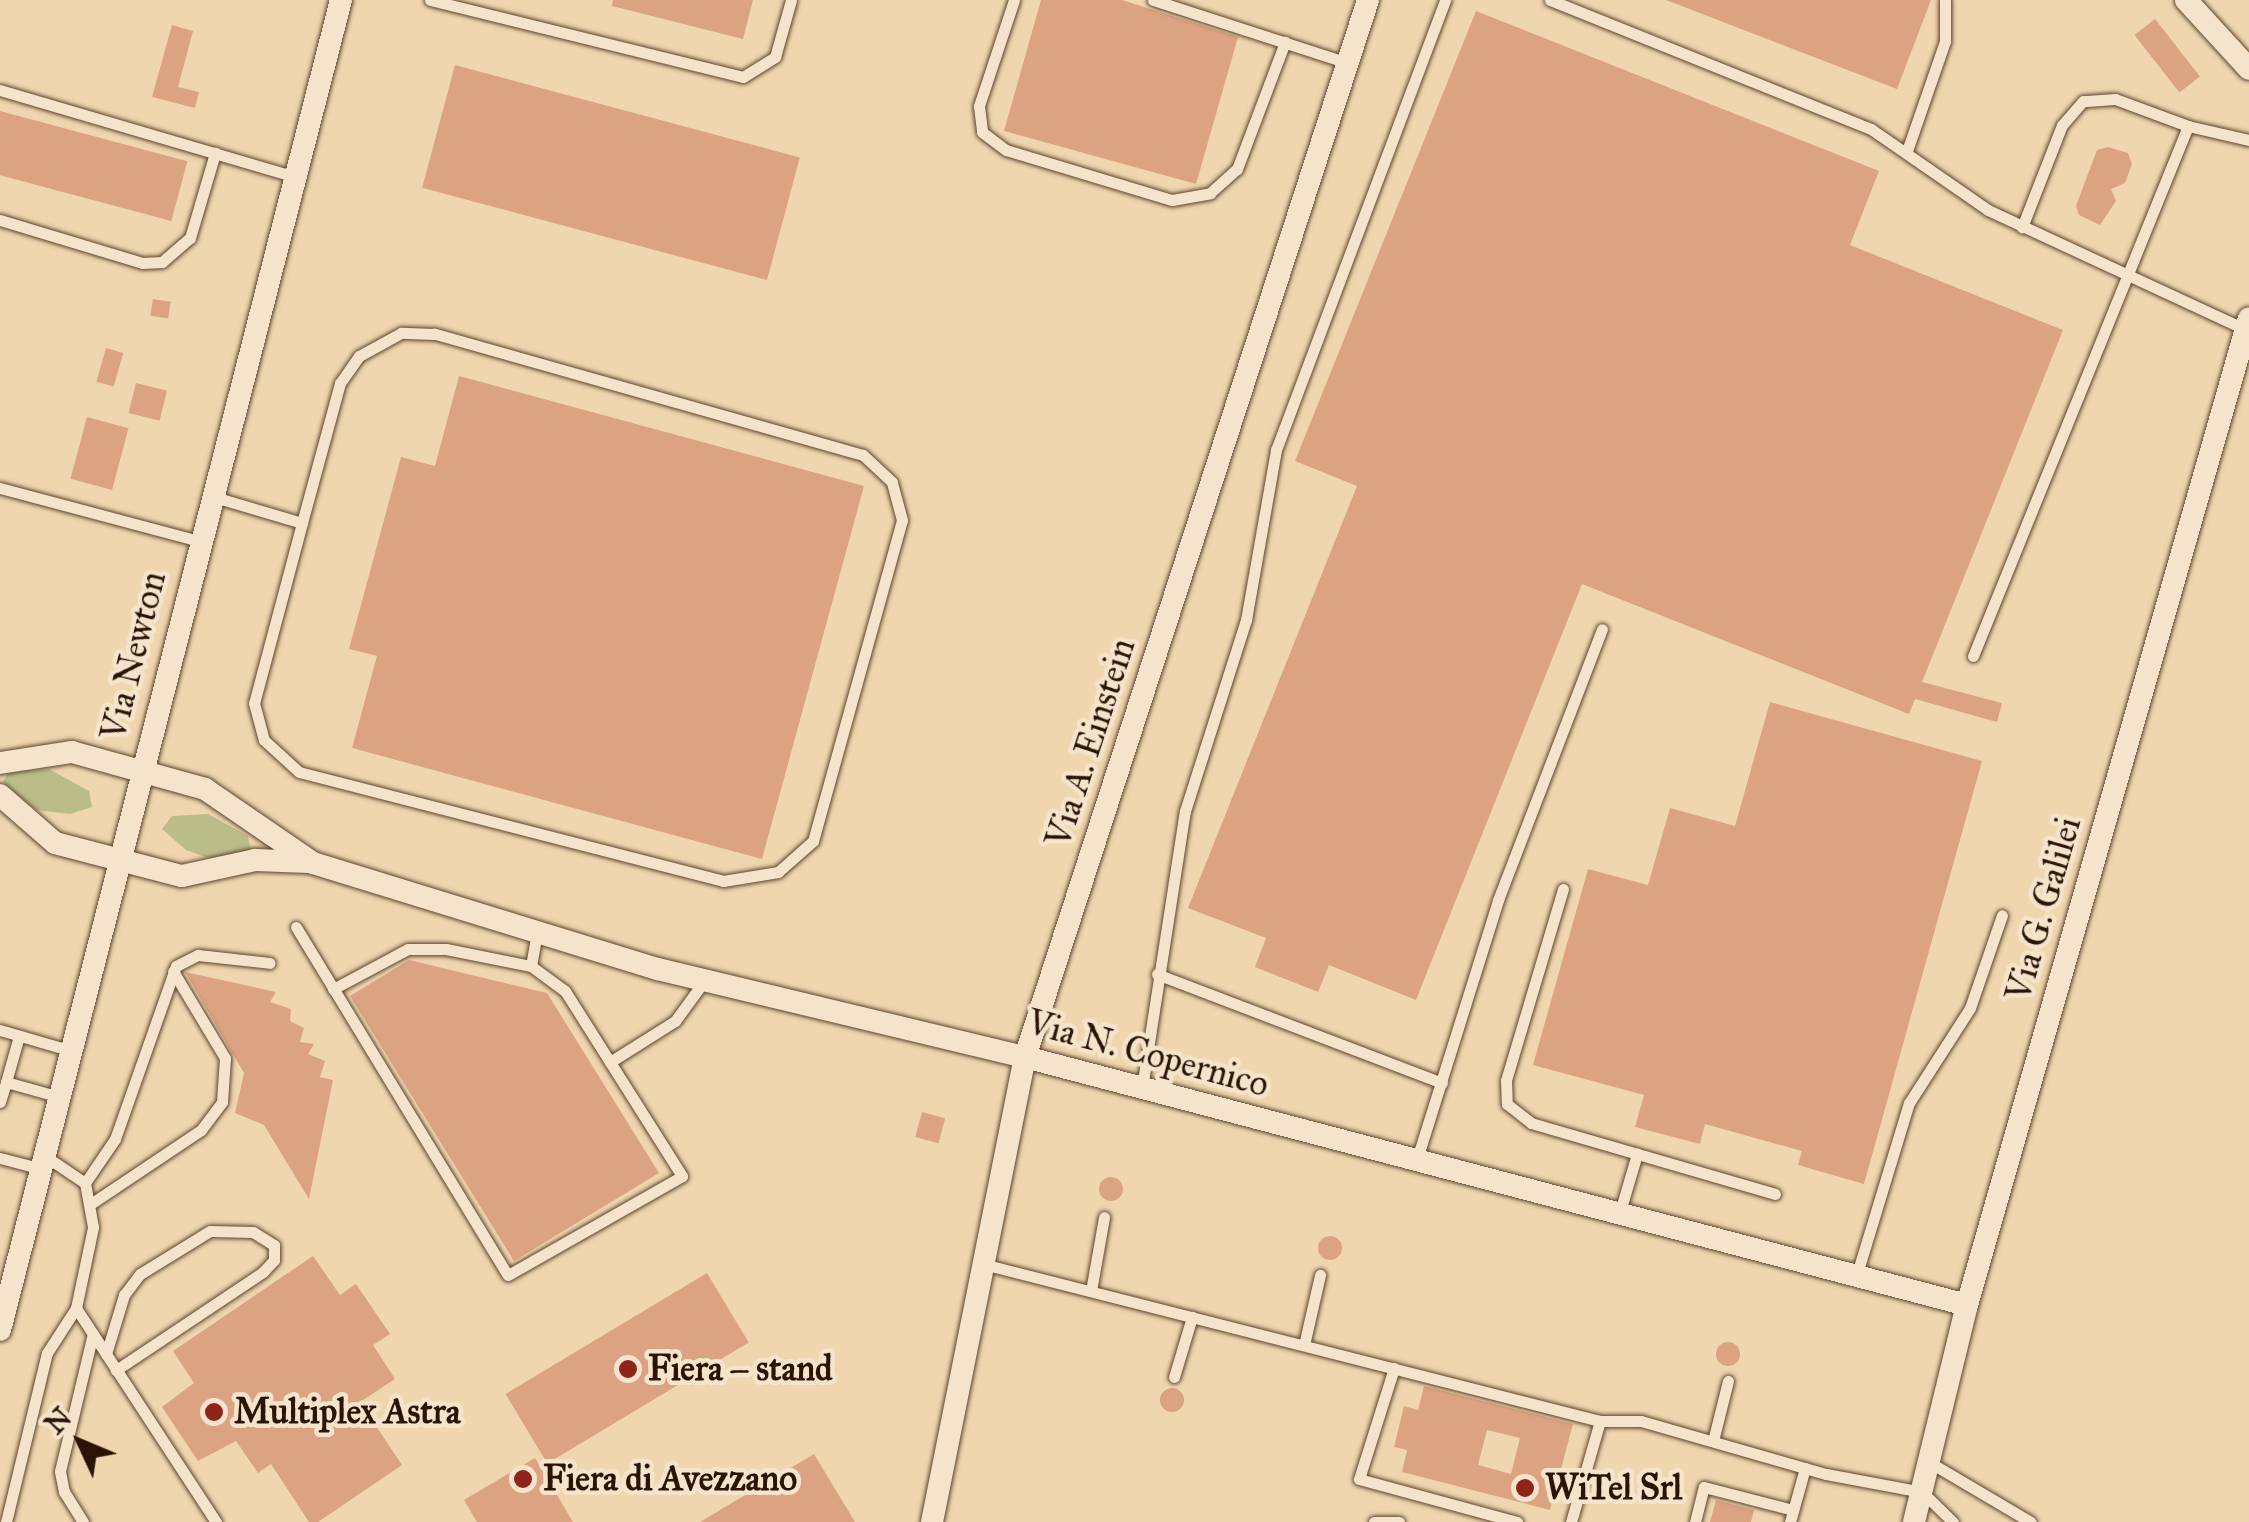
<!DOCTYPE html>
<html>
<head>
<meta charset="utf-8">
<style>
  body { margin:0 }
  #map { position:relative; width:2249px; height:1522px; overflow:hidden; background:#efd6af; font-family:"IM FELL Great Primer",serif }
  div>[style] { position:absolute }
  .green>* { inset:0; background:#bbbd89 }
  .building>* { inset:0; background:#dca382; transform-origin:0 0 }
  .round { border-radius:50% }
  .roads { filter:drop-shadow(0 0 2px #5c4430) drop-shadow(0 0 2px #5c4430) }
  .lane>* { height:11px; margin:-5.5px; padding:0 5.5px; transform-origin:5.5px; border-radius:5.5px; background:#f5e4cb }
  .street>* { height:22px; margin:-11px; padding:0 11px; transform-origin:11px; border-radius:11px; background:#f5e4cb }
  .dots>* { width:28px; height:28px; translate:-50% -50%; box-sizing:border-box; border:5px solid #f5e4cb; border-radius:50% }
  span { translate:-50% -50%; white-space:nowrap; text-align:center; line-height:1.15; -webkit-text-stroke:9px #f5e4cb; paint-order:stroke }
  .street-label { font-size:35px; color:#2b1406 }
  .poi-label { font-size:35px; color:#2b1406; font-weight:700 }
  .left { translate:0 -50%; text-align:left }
  .north { position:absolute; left:30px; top:1392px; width:100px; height:100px; -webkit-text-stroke:8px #f5e4cb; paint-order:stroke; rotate:314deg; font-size:28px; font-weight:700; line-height:40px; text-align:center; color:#2b1406 }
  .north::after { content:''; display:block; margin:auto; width:35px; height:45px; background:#2b1406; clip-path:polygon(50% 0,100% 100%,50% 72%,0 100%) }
</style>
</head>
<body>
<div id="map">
  <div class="green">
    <div style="clip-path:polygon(49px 769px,89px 791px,92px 807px,70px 814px,36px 810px,3px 782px,8px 773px)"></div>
    <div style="clip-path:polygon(208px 814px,248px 836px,251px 851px,208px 858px,186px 850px,162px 829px,172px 816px)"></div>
  </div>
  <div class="building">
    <div style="clip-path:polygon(613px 0,753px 0,743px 39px,612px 6px)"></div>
    <div style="clip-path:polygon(1041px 0,1122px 0,1238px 37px,1196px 184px,1004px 131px)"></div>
    <div style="clip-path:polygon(1666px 0,1931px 0,1897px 89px)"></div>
    <div style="clip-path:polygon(1476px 11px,1879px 171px,1850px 245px,2063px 330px,1922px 682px,2002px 703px,1997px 722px,1915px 699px,1909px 714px,1582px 584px,1416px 1000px,1329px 965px,1318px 992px,1255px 967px,1266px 938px,1188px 908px,1357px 486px,1295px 461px)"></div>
    <div style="left:2155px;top:19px;width:73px;height:26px;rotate:52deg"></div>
    <div style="clip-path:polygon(172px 25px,193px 31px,178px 87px,199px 92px,195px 108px,152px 97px)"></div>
    <div style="left:455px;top:65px;width:357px;height:127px;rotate:15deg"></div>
    <div style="left:0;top:111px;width:194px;height:62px;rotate:15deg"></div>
    <div style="clip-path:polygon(2108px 147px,2128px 153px,2132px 164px,2125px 183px,2111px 189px,2116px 201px,2100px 225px,2079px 215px,2076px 206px,2097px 150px)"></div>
    <div style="left:153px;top:299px;width:18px;height:17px;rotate:9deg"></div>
    <div style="left:106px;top:348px;width:18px;height:35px;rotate:16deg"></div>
    <div style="clip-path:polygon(459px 376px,864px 486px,762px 859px,352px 748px,377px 656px,349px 649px,401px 457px,435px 466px)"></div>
    <div style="left:136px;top:383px;width:32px;height:31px;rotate:14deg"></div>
    <div style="left:87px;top:417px;width:43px;height:64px;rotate:15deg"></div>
    <div style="clip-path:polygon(1770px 702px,1982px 761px,1864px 1184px,1798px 1165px,1802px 1151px,1705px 1124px,1700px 1144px,1635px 1127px,1644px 1095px,1533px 1065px,1588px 869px,1648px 885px,1670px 808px,1735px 826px)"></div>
    <div style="clip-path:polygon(409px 960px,547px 993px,659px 1173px,514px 1261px,350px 996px)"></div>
    <div style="clip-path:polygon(185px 972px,276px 992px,270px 1002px,291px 1009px,290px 1021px,304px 1028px,300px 1042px,314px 1044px,308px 1054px,325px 1061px,320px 1077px,333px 1080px,309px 1199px,264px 1125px,235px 1113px,244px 1073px)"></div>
    <div style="left:922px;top:1112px;width:24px;height:26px;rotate:15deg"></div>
    <div class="round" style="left:1099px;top:1177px;width:24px;height:24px"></div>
    <div class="round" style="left:1318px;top:1236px;width:24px;height:24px"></div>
    <div style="clip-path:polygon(313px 1256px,340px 1295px,356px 1284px,390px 1334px,373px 1345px,395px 1379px,360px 1402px,402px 1465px,318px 1522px,309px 1522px,271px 1464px,258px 1473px,236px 1441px,198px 1461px,162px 1407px,194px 1383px,173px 1351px)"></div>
    <div style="left:707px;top:1273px;width:81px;height:235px;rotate:59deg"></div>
    <div class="round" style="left:1716px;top:1342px;width:24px;height:24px"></div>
    <div style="clip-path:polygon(evenodd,1424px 1386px,1573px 1424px,1550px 1510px,1402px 1472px,1407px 1450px,1394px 1447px,1404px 1406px,1418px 1410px,1424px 1386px,1487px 1430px,1520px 1438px,1511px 1474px,1478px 1465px,1487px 1430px)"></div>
    <div class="round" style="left:1160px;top:1388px;width:24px;height:24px"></div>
    <div style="clip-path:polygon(814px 1454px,855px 1522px,700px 1522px)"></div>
    <div style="clip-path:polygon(535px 1458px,573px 1522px,477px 1522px,464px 1500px)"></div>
    <div style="clip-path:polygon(1716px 1500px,1754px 1510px,1751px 1522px,1710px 1522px)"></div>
  </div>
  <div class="roads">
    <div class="lane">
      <div style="left:430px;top:0;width:322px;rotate:13.8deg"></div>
      <div style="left:743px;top:77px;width:38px;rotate:-32deg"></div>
      <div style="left:775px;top:57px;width:59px;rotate:-74.3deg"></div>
      <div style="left:1014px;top:0;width:112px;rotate:108.3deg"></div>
      <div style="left:979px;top:106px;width:26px;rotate:83deg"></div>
      <div style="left:982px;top:132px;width:30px;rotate:37deg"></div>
      <div style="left:1006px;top:150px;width:173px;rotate:16.8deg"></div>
      <div style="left:1172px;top:200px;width:39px;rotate:-10deg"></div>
      <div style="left:1210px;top:193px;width:36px;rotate:-42deg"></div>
      <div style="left:1237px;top:169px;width:136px;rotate:-69.3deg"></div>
      <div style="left:1153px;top:0;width:205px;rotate:17.9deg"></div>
      <div style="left:1550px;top:0;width:346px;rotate:21.9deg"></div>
      <div style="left:1871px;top:129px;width:142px;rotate:34.7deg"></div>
      <div style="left:1988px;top:210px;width:285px;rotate:24.9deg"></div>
      <div style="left:0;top:90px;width:308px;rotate:16.4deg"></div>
      <div style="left:2188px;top:126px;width:63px;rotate:12.9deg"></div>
      <div style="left:1907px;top:151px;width:116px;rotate:-70.9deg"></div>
      <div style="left:1945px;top:41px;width:41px;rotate:-90deg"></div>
      <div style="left:0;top:220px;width:148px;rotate:16.8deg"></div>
      <div style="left:142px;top:263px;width:20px;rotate:-3deg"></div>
      <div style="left:162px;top:262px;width:37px;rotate:-41deg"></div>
      <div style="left:190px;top:238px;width:89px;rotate:-73.6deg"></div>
      <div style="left:0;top:488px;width:206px;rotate:14.9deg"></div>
      <div style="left:211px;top:496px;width:95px;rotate:16.5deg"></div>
      <div style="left:302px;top:523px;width:186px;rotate:104.9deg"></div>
      <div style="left:254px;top:703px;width:38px;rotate:75deg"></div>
      <div style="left:264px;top:740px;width:47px;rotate:42.4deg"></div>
      <div style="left:299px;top:772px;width:438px;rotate:14.4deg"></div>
      <div style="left:723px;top:881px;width:56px;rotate:-9.3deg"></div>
      <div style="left:778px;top:872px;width:47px;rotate:-41.5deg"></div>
      <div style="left:813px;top:841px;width:333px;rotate:-74.5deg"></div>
      <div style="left:902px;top:520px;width:39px;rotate:-105deg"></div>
      <div style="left:892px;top:482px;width:40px;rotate:-137deg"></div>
      <div style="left:863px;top:455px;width:446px;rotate:-164.2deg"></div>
      <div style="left:434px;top:334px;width:33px;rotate:-178deg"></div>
      <div style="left:401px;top:333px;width:48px;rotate:151.3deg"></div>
      <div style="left:359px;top:356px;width:33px;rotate:125deg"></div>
      <div style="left:340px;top:383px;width:145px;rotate:105.2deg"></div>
      <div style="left:1973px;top:656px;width:572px;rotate:-67.92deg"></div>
      <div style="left:2188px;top:126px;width:78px;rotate:-159.7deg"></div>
      <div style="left:2115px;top:99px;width:32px;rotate:176deg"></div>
      <div style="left:2083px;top:101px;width:32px;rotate:131deg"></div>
      <div style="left:2062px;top:125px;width:110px;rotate:111.4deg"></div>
      <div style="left:1563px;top:889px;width:199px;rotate:106.6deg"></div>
      <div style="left:1506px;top:1080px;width:24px;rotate:88deg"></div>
      <div style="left:1507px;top:1104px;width:31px;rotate:38deg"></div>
      <div style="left:1531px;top:1123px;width:254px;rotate:16.2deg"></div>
      <div style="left:296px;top:927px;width:407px;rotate:58.7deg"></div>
      <div style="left:508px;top:1275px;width:200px;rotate:-29.6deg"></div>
      <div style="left:682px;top:1176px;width:219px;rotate:-122.3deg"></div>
      <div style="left:565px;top:991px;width:42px;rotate:-143.7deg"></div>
      <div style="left:1157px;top:974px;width:305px;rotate:20.9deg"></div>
      <div style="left:333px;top:989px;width:85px;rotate:-28.1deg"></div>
      <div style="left:408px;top:949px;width:38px"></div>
      <div style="left:446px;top:949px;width:87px;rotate:11.3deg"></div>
      <div style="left:531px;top:966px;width:34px;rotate:-80deg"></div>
      <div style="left:0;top:1030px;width:75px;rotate:16.3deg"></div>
      <div style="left:610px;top:1062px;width:77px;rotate:-32.2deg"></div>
      <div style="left:675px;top:1021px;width:51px;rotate:-53.8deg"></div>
      <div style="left:6px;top:1082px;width:48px;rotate:-74.2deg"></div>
      <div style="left:1142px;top:1088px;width:280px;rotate:-81.2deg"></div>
      <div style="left:1185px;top:811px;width:201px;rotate:-72.3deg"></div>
      <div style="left:1246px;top:620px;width:173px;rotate:-80deg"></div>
      <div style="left:1276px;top:450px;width:481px;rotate:-69.4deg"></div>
      <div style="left:0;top:1102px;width:21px;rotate:-73deg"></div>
      <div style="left:6px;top:1082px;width:56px;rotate:15.5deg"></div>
      <div style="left:0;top:1158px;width:43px;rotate:14.7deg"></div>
      <div style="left:1416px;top:1162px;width:275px;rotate:-72.6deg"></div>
      <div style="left:1498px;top:900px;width:290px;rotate:-69deg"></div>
      <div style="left:85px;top:1183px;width:53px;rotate:-55.7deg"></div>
      <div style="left:115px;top:1139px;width:183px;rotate:-70.6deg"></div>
      <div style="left:176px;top:966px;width:25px;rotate:-27deg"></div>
      <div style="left:198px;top:955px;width:72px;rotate:6.3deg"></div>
      <div style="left:92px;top:1203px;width:131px;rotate:-33.8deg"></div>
      <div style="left:201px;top:1130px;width:35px;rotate:-53deg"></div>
      <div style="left:222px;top:1102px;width:44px;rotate:-86.1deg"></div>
      <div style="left:225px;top:1058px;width:101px;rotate:-120.9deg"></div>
      <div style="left:1619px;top:1215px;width:64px;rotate:-73.6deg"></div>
      <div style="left:983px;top:1264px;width:637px;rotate:14.28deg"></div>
      <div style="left:1600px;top:1421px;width:41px"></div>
      <div style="left:1641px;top:1421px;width:192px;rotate:16deg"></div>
      <div style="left:1826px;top:1474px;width:98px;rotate:10.6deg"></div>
      <div style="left:1922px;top:1492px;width:43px;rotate:44.1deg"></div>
      <div style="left:1856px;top:1277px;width:182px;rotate:-73.1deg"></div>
      <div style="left:1909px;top:1103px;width:113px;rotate:-57.3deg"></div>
      <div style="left:1970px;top:1008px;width:98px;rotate:-71deg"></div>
      <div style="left:1091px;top:1291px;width:75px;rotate:-80deg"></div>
      <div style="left:76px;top:1308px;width:256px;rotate:56.8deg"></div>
      <div style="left:1304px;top:1345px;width:72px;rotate:-77.1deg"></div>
      <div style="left:106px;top:1354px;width:62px;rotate:-73deg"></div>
      <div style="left:124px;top:1295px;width:26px;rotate:-53deg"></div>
      <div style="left:140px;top:1274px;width:82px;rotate:-31.6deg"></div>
      <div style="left:210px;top:1231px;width:43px;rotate:1.3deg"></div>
      <div style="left:253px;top:1232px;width:25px;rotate:32deg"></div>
      <div style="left:274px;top:1245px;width:15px;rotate:90deg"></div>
      <div style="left:274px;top:1260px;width:16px;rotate:133deg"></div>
      <div style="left:263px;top:1272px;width:177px;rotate:146.3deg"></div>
      <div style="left:1394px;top:1368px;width:116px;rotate:107.5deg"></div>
      <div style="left:1359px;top:1479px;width:164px;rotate:15.2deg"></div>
      <div style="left:1174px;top:1377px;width:63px;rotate:-73.3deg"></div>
      <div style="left:1713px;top:1441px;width:62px;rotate:-76deg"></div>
      <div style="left:1929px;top:1462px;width:118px;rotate:30.5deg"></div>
      <div style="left:6px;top:1522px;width:174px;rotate:-76.4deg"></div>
      <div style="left:47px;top:1353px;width:54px;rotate:-57.2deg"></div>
      <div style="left:76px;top:1308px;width:83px;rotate:-78.1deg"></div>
      <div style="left:93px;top:1227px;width:45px;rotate:-100.3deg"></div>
      <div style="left:85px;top:1183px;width:48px;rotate:-146deg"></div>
      <div style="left:83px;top:1522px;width:36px;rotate:-122deg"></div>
      <div style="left:64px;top:1492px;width:21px;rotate:-101deg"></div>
      <div style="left:60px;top:1471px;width:141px;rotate:-76.5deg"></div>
      <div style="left:1374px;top:1522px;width:25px"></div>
      <div style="left:1571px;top:1522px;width:105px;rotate:-74deg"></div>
      <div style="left:1695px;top:1522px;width:36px;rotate:-76deg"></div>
      <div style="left:1704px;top:1487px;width:92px;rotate:14.5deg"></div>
      <div style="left:1790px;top:1522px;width:56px;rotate:-74.5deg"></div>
    </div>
    <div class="street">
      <div style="left:2186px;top:0;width:93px;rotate:47.6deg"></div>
      <div style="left:0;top:763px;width:73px;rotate:-8.7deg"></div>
      <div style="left:72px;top:752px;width:138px;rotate:15.5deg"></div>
      <div style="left:205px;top:789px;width:131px;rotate:34.4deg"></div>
      <div style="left:313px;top:863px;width:361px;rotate:17.1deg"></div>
      <div style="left:658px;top:969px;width:377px;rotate:13.5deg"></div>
      <div style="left:1025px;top:1057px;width:974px;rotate:14.75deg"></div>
      <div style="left:0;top:795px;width:73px;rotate:41.1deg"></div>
      <div style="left:55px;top:843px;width:131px;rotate:14.6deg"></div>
      <div style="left:182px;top:876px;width:75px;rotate:-12.4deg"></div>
      <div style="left:255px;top:860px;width:54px;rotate:2.1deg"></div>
      <div style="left:0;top:1330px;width:1373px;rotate:-75.62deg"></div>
      <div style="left:932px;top:1522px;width:474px;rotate:-78.7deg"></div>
      <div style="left:1025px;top:1057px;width:1111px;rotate:-72.02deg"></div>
      <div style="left:1914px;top:1522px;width:223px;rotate:-76.3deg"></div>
      <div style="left:1967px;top:1305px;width:1026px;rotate:-74.05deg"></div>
    </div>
  </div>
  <div class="dots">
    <div style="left:628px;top:1369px;background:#8f2418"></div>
    <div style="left:214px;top:1412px;background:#8f2418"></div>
    <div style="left:523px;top:1479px;background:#8f2418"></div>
    <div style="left:1525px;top:1488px;background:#8f2418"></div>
  </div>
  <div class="street-label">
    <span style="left:134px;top:656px;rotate:-76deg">Via Newton</span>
    <span style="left:1091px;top:743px;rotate:-72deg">Via A. Einstein</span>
    <span style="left:2044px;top:909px;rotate:-74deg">Via G. Galilei</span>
    <span style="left:1148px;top:1054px;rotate:15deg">Via N. Copernico</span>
  </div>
  <div class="poi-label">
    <span class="left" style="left:648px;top:1369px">Fiera – stand</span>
    <span class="left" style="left:234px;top:1412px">Multiplex Astra</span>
    <span class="left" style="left:543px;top:1479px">Fiera di Avezzano</span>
    <span class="left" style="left:1545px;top:1488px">WiTel Srl</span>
  </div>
  <div class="north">N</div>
</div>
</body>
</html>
